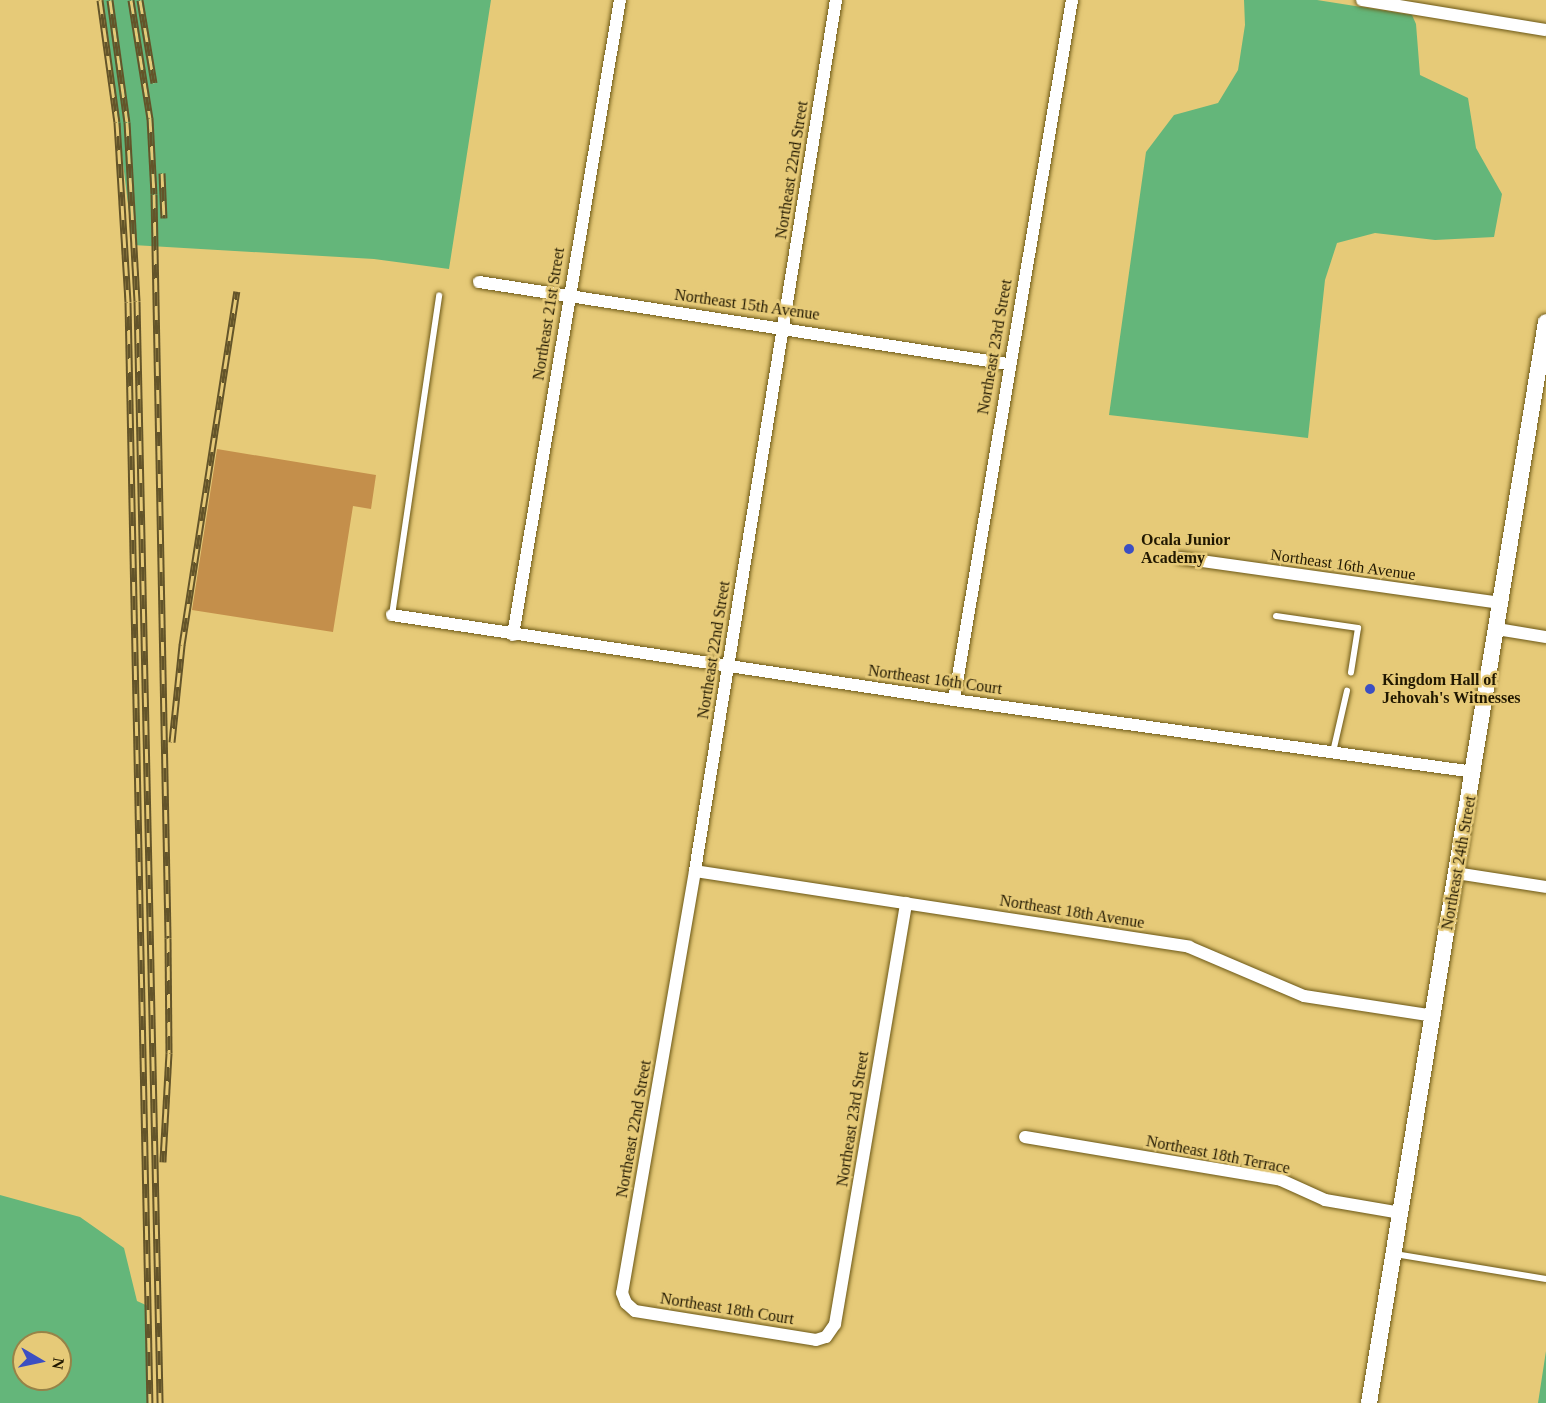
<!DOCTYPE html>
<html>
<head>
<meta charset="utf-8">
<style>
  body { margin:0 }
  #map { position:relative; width:1546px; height:1403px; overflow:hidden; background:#e6ca78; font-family:"Times New Roman",serif }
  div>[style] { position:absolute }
  .green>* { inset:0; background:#64b67a }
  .building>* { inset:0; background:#c48f4b }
  .roads { filter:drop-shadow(0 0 2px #6c5816) drop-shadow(0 0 2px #6c5816) }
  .lane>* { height:6px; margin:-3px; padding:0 3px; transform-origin:3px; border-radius:3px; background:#fff }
  .street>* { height:12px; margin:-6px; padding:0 6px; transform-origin:6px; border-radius:6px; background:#fff }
  .secondary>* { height:16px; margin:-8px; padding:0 8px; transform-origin:8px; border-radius:8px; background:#fff }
  .rail>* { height:7px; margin-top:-3.5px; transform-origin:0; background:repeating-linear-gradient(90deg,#e6ca78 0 14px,#635429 0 28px); box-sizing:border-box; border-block:2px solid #635429 }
  .dots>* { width:16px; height:16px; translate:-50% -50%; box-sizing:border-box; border:3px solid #e6ca78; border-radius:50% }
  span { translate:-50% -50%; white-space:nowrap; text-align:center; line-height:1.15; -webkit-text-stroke:5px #e6ca78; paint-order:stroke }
  .street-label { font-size:16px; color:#211801 }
  .poi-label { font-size:16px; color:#211801; font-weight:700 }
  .left { translate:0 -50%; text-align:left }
  .north { position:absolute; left:12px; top:1331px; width:60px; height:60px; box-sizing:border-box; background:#e6ca78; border:2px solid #978348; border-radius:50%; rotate:99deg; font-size:16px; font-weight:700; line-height:24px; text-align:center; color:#211801 }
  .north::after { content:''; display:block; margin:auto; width:21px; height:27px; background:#3c4fc2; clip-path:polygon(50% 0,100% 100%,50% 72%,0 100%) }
</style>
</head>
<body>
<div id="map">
  <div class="green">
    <div style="clip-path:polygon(103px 0,491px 0,449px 269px,374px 259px,133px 245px)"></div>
    <div style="clip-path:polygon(1244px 0,1317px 0,1412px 15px,1416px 24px,1420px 75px,1468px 98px,1476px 148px,1502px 194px,1494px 237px,1435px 240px,1375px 233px,1337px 243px,1325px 280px,1308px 438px,1109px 415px,1146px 152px,1174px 115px,1218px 103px,1238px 70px,1245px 25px)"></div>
    <div style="clip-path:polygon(evenodd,0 1195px,80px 1217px,124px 1248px,137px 1301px,148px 1306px,150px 1403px,0 1403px,0 1195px,24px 1343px,60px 1343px,60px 1379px,24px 1379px,24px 1343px)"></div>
    <div style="clip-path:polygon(1546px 1351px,1546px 1403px,1538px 1403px)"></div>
  </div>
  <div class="building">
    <div style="clip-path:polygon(217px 449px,376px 475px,371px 509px,353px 506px,333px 632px,192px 610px)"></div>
  </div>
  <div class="roads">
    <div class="lane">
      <div style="left:392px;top:615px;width:323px;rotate:-81.6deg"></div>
      <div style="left:1276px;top:616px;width:83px;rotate:8.3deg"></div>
      <div style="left:1358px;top:628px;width:45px;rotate:99deg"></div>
      <div style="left:1333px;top:752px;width:63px;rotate:-77.1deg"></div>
      <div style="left:1395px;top:1254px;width:153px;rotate:9.4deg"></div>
    </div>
    <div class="street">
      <div style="left:836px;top:0;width:882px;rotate:99.2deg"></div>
      <div style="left:695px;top:871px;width:428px;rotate:99.8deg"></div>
      <div style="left:622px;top:1293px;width:11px;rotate:68deg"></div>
      <div style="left:626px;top:1303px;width:12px;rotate:42deg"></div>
      <div style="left:635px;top:1311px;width:183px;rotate:9.1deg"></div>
      <div style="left:816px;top:1340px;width:10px;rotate:-17deg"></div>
      <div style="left:826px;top:1337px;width:16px;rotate:-55deg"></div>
      <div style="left:835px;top:1324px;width:427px;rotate:-80.4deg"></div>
      <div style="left:1362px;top:0;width:186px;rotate:9.3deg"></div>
      <div style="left:479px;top:282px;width:535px;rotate:8.81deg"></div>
      <div style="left:1180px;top:558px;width:325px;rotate:8deg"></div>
      <div style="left:392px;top:615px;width:568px;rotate:8.6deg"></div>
      <div style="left:954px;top:700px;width:525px;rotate:7.88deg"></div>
      <div style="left:1497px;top:629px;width:50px;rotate:9.3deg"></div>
      <div style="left:513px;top:635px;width:644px;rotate:-80.44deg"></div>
      <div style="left:954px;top:700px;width:710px;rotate:-80.43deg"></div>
      <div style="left:695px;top:871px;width:500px;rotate:8.7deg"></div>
      <div style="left:1189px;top:947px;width:125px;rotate:23.1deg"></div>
      <div style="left:1304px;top:996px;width:132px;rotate:8.7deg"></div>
      <div style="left:1456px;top:873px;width:91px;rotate:8.8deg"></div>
      <div style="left:1025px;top:1137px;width:260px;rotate:9.5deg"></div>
      <div style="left:1281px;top:1180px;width:48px;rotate:24.4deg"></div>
      <div style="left:1325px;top:1200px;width:77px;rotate:9.7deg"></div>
    </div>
    <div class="secondary">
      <div style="left:1369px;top:1403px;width:1095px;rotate:-80.7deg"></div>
    </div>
  </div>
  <div class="rail">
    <div style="left:100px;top:0;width:123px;rotate:82.1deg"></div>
    <div style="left:117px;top:122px;width:180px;rotate:86.5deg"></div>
    <div style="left:128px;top:302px;width:1101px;rotate:88.86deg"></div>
    <div style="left:110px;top:0;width:123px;rotate:82.1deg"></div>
    <div style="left:127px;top:122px;width:179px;rotate:86.8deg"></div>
    <div style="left:137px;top:301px;width:1102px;rotate:88.8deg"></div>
    <div style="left:131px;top:0;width:120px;rotate:80.9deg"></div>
    <div style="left:150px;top:118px;width:76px;rotate:87deg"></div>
    <div style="left:154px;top:194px;width:744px;rotate:88.92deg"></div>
    <div style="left:168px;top:938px;width:115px;rotate:89.5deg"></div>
    <div style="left:169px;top:1053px;width:109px;rotate:93.2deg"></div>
    <div style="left:140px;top:0;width:84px;rotate:80.4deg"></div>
    <div style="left:162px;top:173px;width:45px;rotate:87.5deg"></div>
    <div style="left:172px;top:742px;width:98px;rotate:-84.1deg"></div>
    <div style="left:182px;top:645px;width:358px;rotate:-81.2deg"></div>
  </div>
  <div class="dots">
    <div style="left:1129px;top:549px;background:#3c4fc2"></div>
    <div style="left:1370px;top:689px;background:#3c4fc2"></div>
  </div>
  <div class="street-label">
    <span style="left:792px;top:170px;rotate:-81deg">Northeast 22nd Street</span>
    <span style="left:747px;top:305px;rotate:8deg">Northeast 15th Avenue</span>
    <span style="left:549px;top:314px;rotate:-81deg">Northeast 21st Street</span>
    <span style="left:995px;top:347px;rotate:-80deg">Northeast 23rd Street</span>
    <span style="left:1343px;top:565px;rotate:8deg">Northeast 16th Avenue</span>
    <span style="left:714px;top:650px;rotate:-81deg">Northeast 22nd Street</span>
    <span style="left:935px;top:680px;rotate:8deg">Northeast 16th Court</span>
    <span style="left:1459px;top:863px;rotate:-80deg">Northeast 24th Street</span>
    <span style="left:1072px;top:912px;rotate:9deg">Northeast 18th Avenue</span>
    <span style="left:853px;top:1119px;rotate:-81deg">Northeast 23rd Street</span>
    <span style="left:634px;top:1129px;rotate:-80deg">Northeast 22nd Street</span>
    <span style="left:1218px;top:1155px;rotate:11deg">Northeast 18th Terrace</span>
    <span style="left:727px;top:1309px;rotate:9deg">Northeast 18th Court</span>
  </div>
  <div class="poi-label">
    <span class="left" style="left:1141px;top:549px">Ocala Junior<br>Academy</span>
    <span class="left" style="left:1382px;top:689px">Kingdom Hall of<br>Jehovah's Witnesses</span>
  </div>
  <div class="north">N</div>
</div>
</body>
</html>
